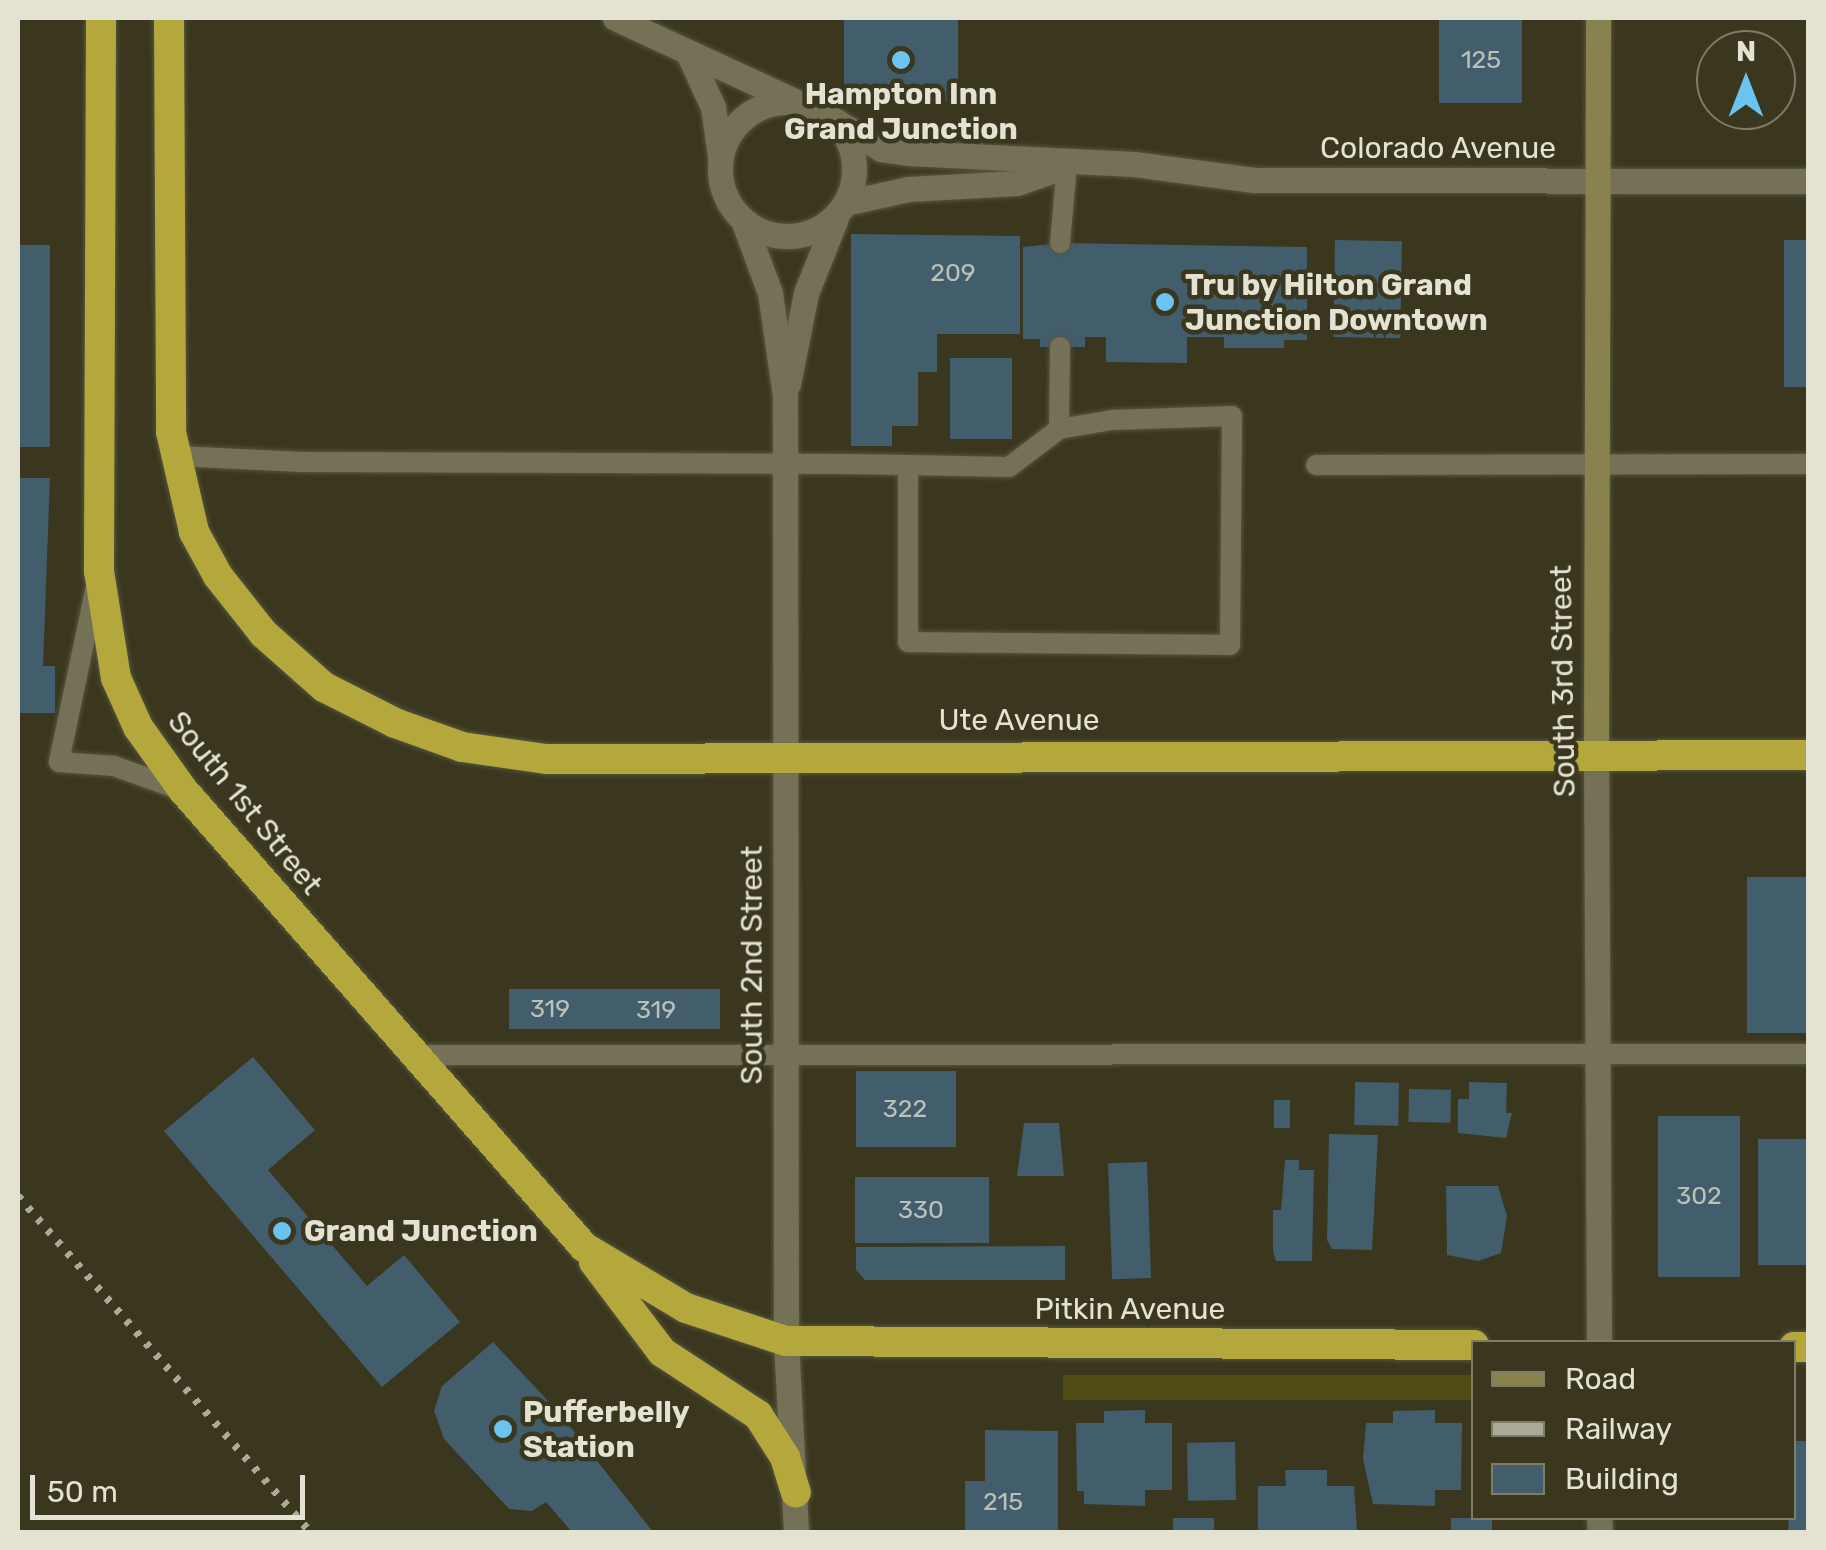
<!DOCTYPE html>
<html>
<head>
<meta charset="utf-8">
<style>
  body { margin:0 }
  #map { position:relative; width:1826px; height:1550px; overflow:hidden; background:#3a371e; font-family:Rubik,sans-serif }
  div>[style] { position:absolute }
  .green>* { inset:0; background:#514b14; transform-origin:0 0 }
  .building>* { inset:0; background:#425d6c; transform-origin:0 0 }
  .roads { filter:drop-shadow(0 0 2px #57553f) drop-shadow(0 0 2px #57553f) }
  .lane>* { height:20px; margin:-10px; padding:0 10px; transform-origin:10px; border-radius:10px; background:#747156 }
  .street>* { height:25px; margin:-12.5px; padding:0 12.5px; transform-origin:12.5px; border-radius:12.5px; background:#747156 }
  .street>.ring { margin:-12.5px; padding:0; box-sizing:content-box; background:none; border:25px solid #747156; border-radius:50% }
  .secondary>* { height:25px; margin:-12.5px; padding:0 12.5px; transform-origin:12.5px; border-radius:12.5px; background:#87824e }
  .highway>* { height:30px; margin:-15px; padding:0 15px; transform-origin:15px; border-radius:15px; background:#b4a83d }
  .rail>* { height:8px; margin-top:-4px; transform-origin:0; background:repeating-linear-gradient(90deg,#aba997 0 5px,transparent 0 15px) }
  .dots>* { width:28px; height:28px; translate:-50% -50%; box-sizing:border-box; border:5px solid #3a371e; border-radius:50% }
  span { translate:-50% -50%; white-space:nowrap; text-align:center; line-height:1.15; -webkit-text-stroke:9px #3a371e; paint-order:stroke }
  .number-label { font-size:25px; color:#bbc1b9 }
  .number-label span { -webkit-text-stroke-width:0 }
  .poi-label { font-size:30px; color:#e3e2d3; font-weight:700 }
  .left { translate:0 -50%; text-align:left }
  .street-label { font-size:30px; color:#e3e2d3 }
  .frame { position:absolute; inset:0; border:20px solid #e3e2d3; pointer-events:none }
  .legend { position:absolute; left:1471px; top:1340px; width:325px; height:180px; box-sizing:border-box; background:#3a371e; border:2px solid #7e7b66; margin:0; padding:12px 18px; list-style:none; font-size:30px; color:#e3e2d3 }
  .legend li { display:flex; align-items:center; gap:20px; height:50px }
  .legend b { width:50px; border:2px solid #7e7b66 }
  .north { position:absolute; left:1696px; top:30px; width:100px; height:100px; box-sizing:border-box; background:#3a371e; border:2px solid #7e7b66; border-radius:50%; rotate:0deg; font-size:28px; font-weight:700; line-height:40px; text-align:center; color:#e3e2d3 }
  .north::after { content:''; display:block; margin:auto; width:35px; height:45px; background:#6bc3f2; clip-path:polygon(50% 0,100% 100%,50% 72%,0 100%) }
  .scale { position:absolute; left:30px; top:1475px; width:275px; height:45px; box-sizing:border-box; border:5px solid #e3e2d3; border-top:0; padding-left:12px; font-size:30px; line-height:35px; white-space:nowrap; color:#e3e2d3; -webkit-text-stroke:8px #3a371e; paint-order:stroke }
</style>
</head>
<body>
<div id="map">
  <div class="green">
    <div style="left:1063px;top:1375px;width:410px;height:25px"></div>
  </div>
  <div class="building">
    <div style="left:844px;top:18px;width:114px;height:84px"></div>
    <div style="left:1439px;top:18px;width:83px;height:85px"></div>
    <div style="clip-path:polygon(851px 234px,1020px 236px,1020px 334px,937px 334px,937px 372px,918px 372px,918px 426px,892px 426px,892px 446px,851px 446px)"></div>
    <div style="left:1335px;top:240px;width:67px;height:97px;rotate:1deg"></div>
    <div style="left:1784px;top:240px;width:24px;height:147px"></div>
    <div style="clip-path:polygon(1060px 243px,1307px 247px,1307px 340px,1284px 340px,1284px 348px,1224px 348px,1224px 337px,1187px 337px,1187px 363px,1106px 362px,1106px 337px,1085px 337px,1085px 347px,1040px 347px,1040px 339px,1023px 339px,1023px 247px)"></div>
    <div style="left:18px;top:245px;width:32px;height:202px"></div>
    <div style="left:950px;top:358px;width:62px;height:81px"></div>
    <div style="clip-path:polygon(18px 478px,50px 478px,43px 666px,55px 666px,55px 713px,18px 713px)"></div>
    <div style="left:1747px;top:877px;width:61px;height:156px"></div>
    <div style="left:509px;top:989px;width:211px;height:40px"></div>
    <div style="clip-path:polygon(253px 1057px,315px 1130px,268px 1170px,367px 1286px,404px 1255px,460px 1322px,382px 1387px,164px 1131px)"></div>
    <div style="left:856px;top:1071px;width:100px;height:76px"></div>
    <div style="left:1355px;top:1082px;width:44px;height:43px;rotate:1deg"></div>
    <div style="clip-path:polygon(1469px 1082px,1507px 1083px,1506px 1113px,1512px 1113px,1506px 1138px,1458px 1133px,1458px 1099px,1469px 1099px)"></div>
    <div style="left:1409px;top:1089px;width:42px;height:33px;rotate:1deg"></div>
    <div style="left:1274px;top:1100px;width:16px;height:28px"></div>
    <div style="left:1658px;top:1116px;width:82px;height:161px"></div>
    <div style="clip-path:polygon(1024px 1123px,1059px 1123px,1064px 1176px,1017px 1176px)"></div>
    <div style="clip-path:polygon(1329px 1134px,1378px 1135px,1372px 1250px,1332px 1249px,1327px 1240px)"></div>
    <div style="left:1758px;top:1139px;width:50px;height:126px"></div>
    <div style="clip-path:polygon(1285px 1160px,1299px 1160px,1299px 1170px,1314px 1170px,1312px 1261px,1276px 1261px,1273px 1251px,1273px 1210px,1281px 1210px)"></div>
    <div style="left:1147px;top:1162px;width:116px;height:39px;rotate:88deg"></div>
    <div style="left:855px;top:1177px;width:134px;height:66px"></div>
    <div style="clip-path:polygon(1446px 1186px,1498px 1186px,1507px 1216px,1501px 1253px,1478px 1261px,1447px 1255px)"></div>
    <div style="clip-path:polygon(1065px 1246px,1065px 1280px,865px 1280px,856px 1270px,856px 1247px)"></div>
    <div style="clip-path:polygon(493px 1342px,561px 1415px,653px 1532px,572px 1532px,546px 1502px,532px 1511px,509px 1509px,444px 1439px,434px 1411px,442px 1386px)"></div>
    <div style="clip-path:polygon(1145px 1410px,1145px 1423px,1172px 1423px,1172px 1490px,1145px 1490px,1145px 1506px,1084px 1504px,1084px 1491px,1077px 1491px,1076px 1423px,1104px 1423px,1104px 1411px)"></div>
    <div style="clip-path:polygon(1435px 1410px,1435px 1423px,1462px 1423px,1461px 1490px,1435px 1490px,1435px 1506px,1373px 1504px,1363px 1459px,1366px 1423px,1393px 1423px,1393px 1411px)"></div>
    <div style="clip-path:polygon(985px 1430px,1058px 1431px,1058px 1532px,965px 1531px,965px 1481px,985px 1481px)"></div>
    <div style="clip-path:polygon(1794px 1441px,1808px 1441px,1808px 1532px,1788px 1532px)"></div>
    <div style="left:1235px;top:1442px;width:58px;height:48px;rotate:89deg"></div>
    <div style="clip-path:polygon(1285px 1470px,1327px 1470px,1327px 1486px,1354px 1486px,1357px 1532px,1258px 1532px,1258px 1486px,1286px 1486px)"></div>
    <div style="left:1173px;top:1518px;width:41px;height:14px"></div>
    <div style="left:1451px;top:1518px;width:41px;height:14px"></div>
  </div>
  <div class="roads">
    <div class="lane">
      <div style="left:1060px;top:243px;width:78px;rotate:-84.9deg"></div>
      <div style="left:1059px;top:429px;width:82px;rotate:-89.3deg"></div>
      <div style="left:176px;top:456px;width:126px;rotate:2.7deg"></div>
      <div style="left:302px;top:462px;width:544px;rotate:0.21deg"></div>
      <div style="left:846px;top:464px;width:62px;rotate:0.9deg"></div>
      <div style="left:908px;top:465px;width:101px;rotate:1.1deg"></div>
      <div style="left:1009px;top:467px;width:63px;rotate:-37.2deg"></div>
      <div style="left:1059px;top:429px;width:54px;rotate:-9.6deg"></div>
      <div style="left:1112px;top:420px;width:120px;rotate:-1.9deg"></div>
      <div style="left:1232px;top:416px;width:229px;rotate:90.5deg"></div>
      <div style="left:1230px;top:645px;width:322px;rotate:-179.5deg"></div>
      <div style="left:908px;top:642px;width:177px;rotate:-90deg"></div>
      <div style="left:1316px;top:465px;width:492px;rotate:-0.1deg"></div>
      <div style="left:96px;top:586px;width:180px;rotate:101.9deg"></div>
      <div style="left:59px;top:762px;width:55px;rotate:4.2deg"></div>
      <div style="left:114px;top:766px;width:71px;rotate:19.7deg"></div>
      <div style="left:411px;top:1055px;width:1397px;rotate:-0.04deg"></div>
    </div>
    <div class="street">
      <div style="left:615px;top:18px;width:198px;rotate:24.8deg"></div>
      <div style="left:690px;top:57px;width:55px;rotate:65.3deg"></div>
      <div style="left:713px;top:107px;width:49px;rotate:81.9deg"></div>
      <div class="ring" style="left:720px;top:102px;width:109px;height:109px"></div>
      <div style="left:834px;top:120px;width:55px;rotate:31.7deg"></div>
      <div style="left:881px;top:149px;width:27px;rotate:8deg"></div>
      <div style="left:908px;top:153px;width:226px;rotate:2.8deg"></div>
      <div style="left:1134px;top:164px;width:121px;rotate:7.6deg"></div>
      <div style="left:1254px;top:180px;width:554px;rotate:0.1deg"></div>
      <div style="left:845px;top:203px;width:65px;rotate:-12.5deg"></div>
      <div style="left:908px;top:189px;width:109px;rotate:-3.2deg"></div>
      <div style="left:1017px;top:183px;width:49px;rotate:-19.2deg"></div>
      <div style="left:743px;top:220px;width:78px;rotate:69.7deg"></div>
      <div style="left:770px;top:293px;width:104px;rotate:81.7deg"></div>
      <div style="left:785px;top:396px;width:945px;rotate:89.94deg"></div>
      <div style="left:786px;top:1341px;width:191px;rotate:87deg"></div>
      <div style="left:788px;top:384px;width:93px;rotate:-78.8deg"></div>
      <div style="left:806px;top:293px;width:81px;rotate:-68.2deg"></div>
      <div style="left:1596px;top:754px;width:588px;rotate:89.71deg"></div>
      <div style="left:1599px;top:1518px;width:14px;rotate:86deg"></div>
    </div>
    <div class="secondary">
      <div style="left:1596px;top:754px;width:736px;rotate:-89.84deg"></div>
    </div>
    <div class="highway">
      <div style="left:101px;top:18px;width:553px;rotate:90.21deg"></div>
      <div style="left:99px;top:571px;width:108px;rotate:81deg"></div>
      <div style="left:116px;top:678px;width:54px;rotate:65.8deg"></div>
      <div style="left:138px;top:727px;width:77px;rotate:54.5deg"></div>
      <div style="left:183px;top:790px;width:608px;rotate:48.73deg"></div>
      <div style="left:584px;top:1247px;width:119px;rotate:30.9deg"></div>
      <div style="left:686px;top:1308px;width:105px;rotate:18.3deg"></div>
      <div style="left:786px;top:1341px;width:688px;rotate:0.33deg"></div>
      <div style="left:169px;top:18px;width:414px;rotate:89.7deg"></div>
      <div style="left:171px;top:432px;width:103px;rotate:77deg"></div>
      <div style="left:194px;top:532px;width:50px;rotate:61.4deg"></div>
      <div style="left:218px;top:576px;width:74px;rotate:51.6deg"></div>
      <div style="left:264px;top:634px;width:80px;rotate:41.5deg"></div>
      <div style="left:324px;top:687px;width:80px;rotate:26.9deg"></div>
      <div style="left:395px;top:723px;width:71px;rotate:19.7deg"></div>
      <div style="left:462px;top:747px;width:85px;rotate:8.1deg"></div>
      <div style="left:546px;top:759px;width:1262px;rotate:-0.18deg"></div>
      <div style="left:594px;top:1262px;width:113px;rotate:52.9deg"></div>
      <div style="left:662px;top:1352px;width:115px;rotate:33.3deg"></div>
      <div style="left:758px;top:1415px;width:50px;rotate:57.3deg"></div>
      <div style="left:785px;top:1457px;width:37px;rotate:73deg"></div>
      <div style="left:1794px;top:1347px;width:14px"></div>
    </div>
  </div>
  <div class="rail">
    <div style="left:18px;top:1196px;width:445px;rotate:49deg"></div>
  </div>
  <div class="dots">
    <div style="left:901px;top:60px;background:#6bc3f2"></div>
    <div style="left:1165px;top:302px;background:#6bc3f2"></div>
    <div style="left:282px;top:1231px;background:#6bc3f2"></div>
    <div style="left:503px;top:1429px;background:#6bc3f2"></div>
  </div>
  <div class="number-label">
    <span style="left:1481px;top:60px">125</span>
    <span style="left:953px;top:273px">209</span>
    <span style="left:550px;top:1009px">319</span>
    <span style="left:656px;top:1010px">319</span>
    <span style="left:905px;top:1109px">322</span>
    <span style="left:1699px;top:1196px">302</span>
    <span style="left:921px;top:1210px">330</span>
    <span style="left:1003px;top:1502px">215</span>
  </div>
  <div class="poi-label">
    <span style="left:901px;top:111px">Hampton Inn<br>Grand Junction</span>
    <span class="left" style="left:1185px;top:302px">Tru by Hilton Grand<br>Junction Downtown</span>
    <span class="left" style="left:304px;top:1231px">Grand Junction</span>
    <span class="left" style="left:523px;top:1429px">Pufferbelly<br>Station</span>
  </div>
  <div class="street-label">
    <span style="left:1438px;top:148px">Colorado Avenue</span>
    <span style="left:1563px;top:681px;rotate:-91deg">South 3rd Street</span>
    <span style="left:1019px;top:720px">Ute Avenue</span>
    <span style="left:245px;top:803px;rotate:51deg">South 1st Street</span>
    <span style="left:752px;top:965px;rotate:-90deg">South 2nd Street</span>
    <span style="left:1130px;top:1309px">Pitkin Avenue</span>
  </div>
  <div class="frame"></div>
  <ul class="legend">
  <li><b style="height:12px;background:#87824e"></b>Road</li>
  <li><b style="height:12px;background:#aba997"></b>Railway</li>
  <li><b style="height:28px;background:#425d6c"></b>Building</li>
  </ul>
  <div class="north">N</div>
  <div class="scale">50 m</div>
</div>
</body>
</html>
